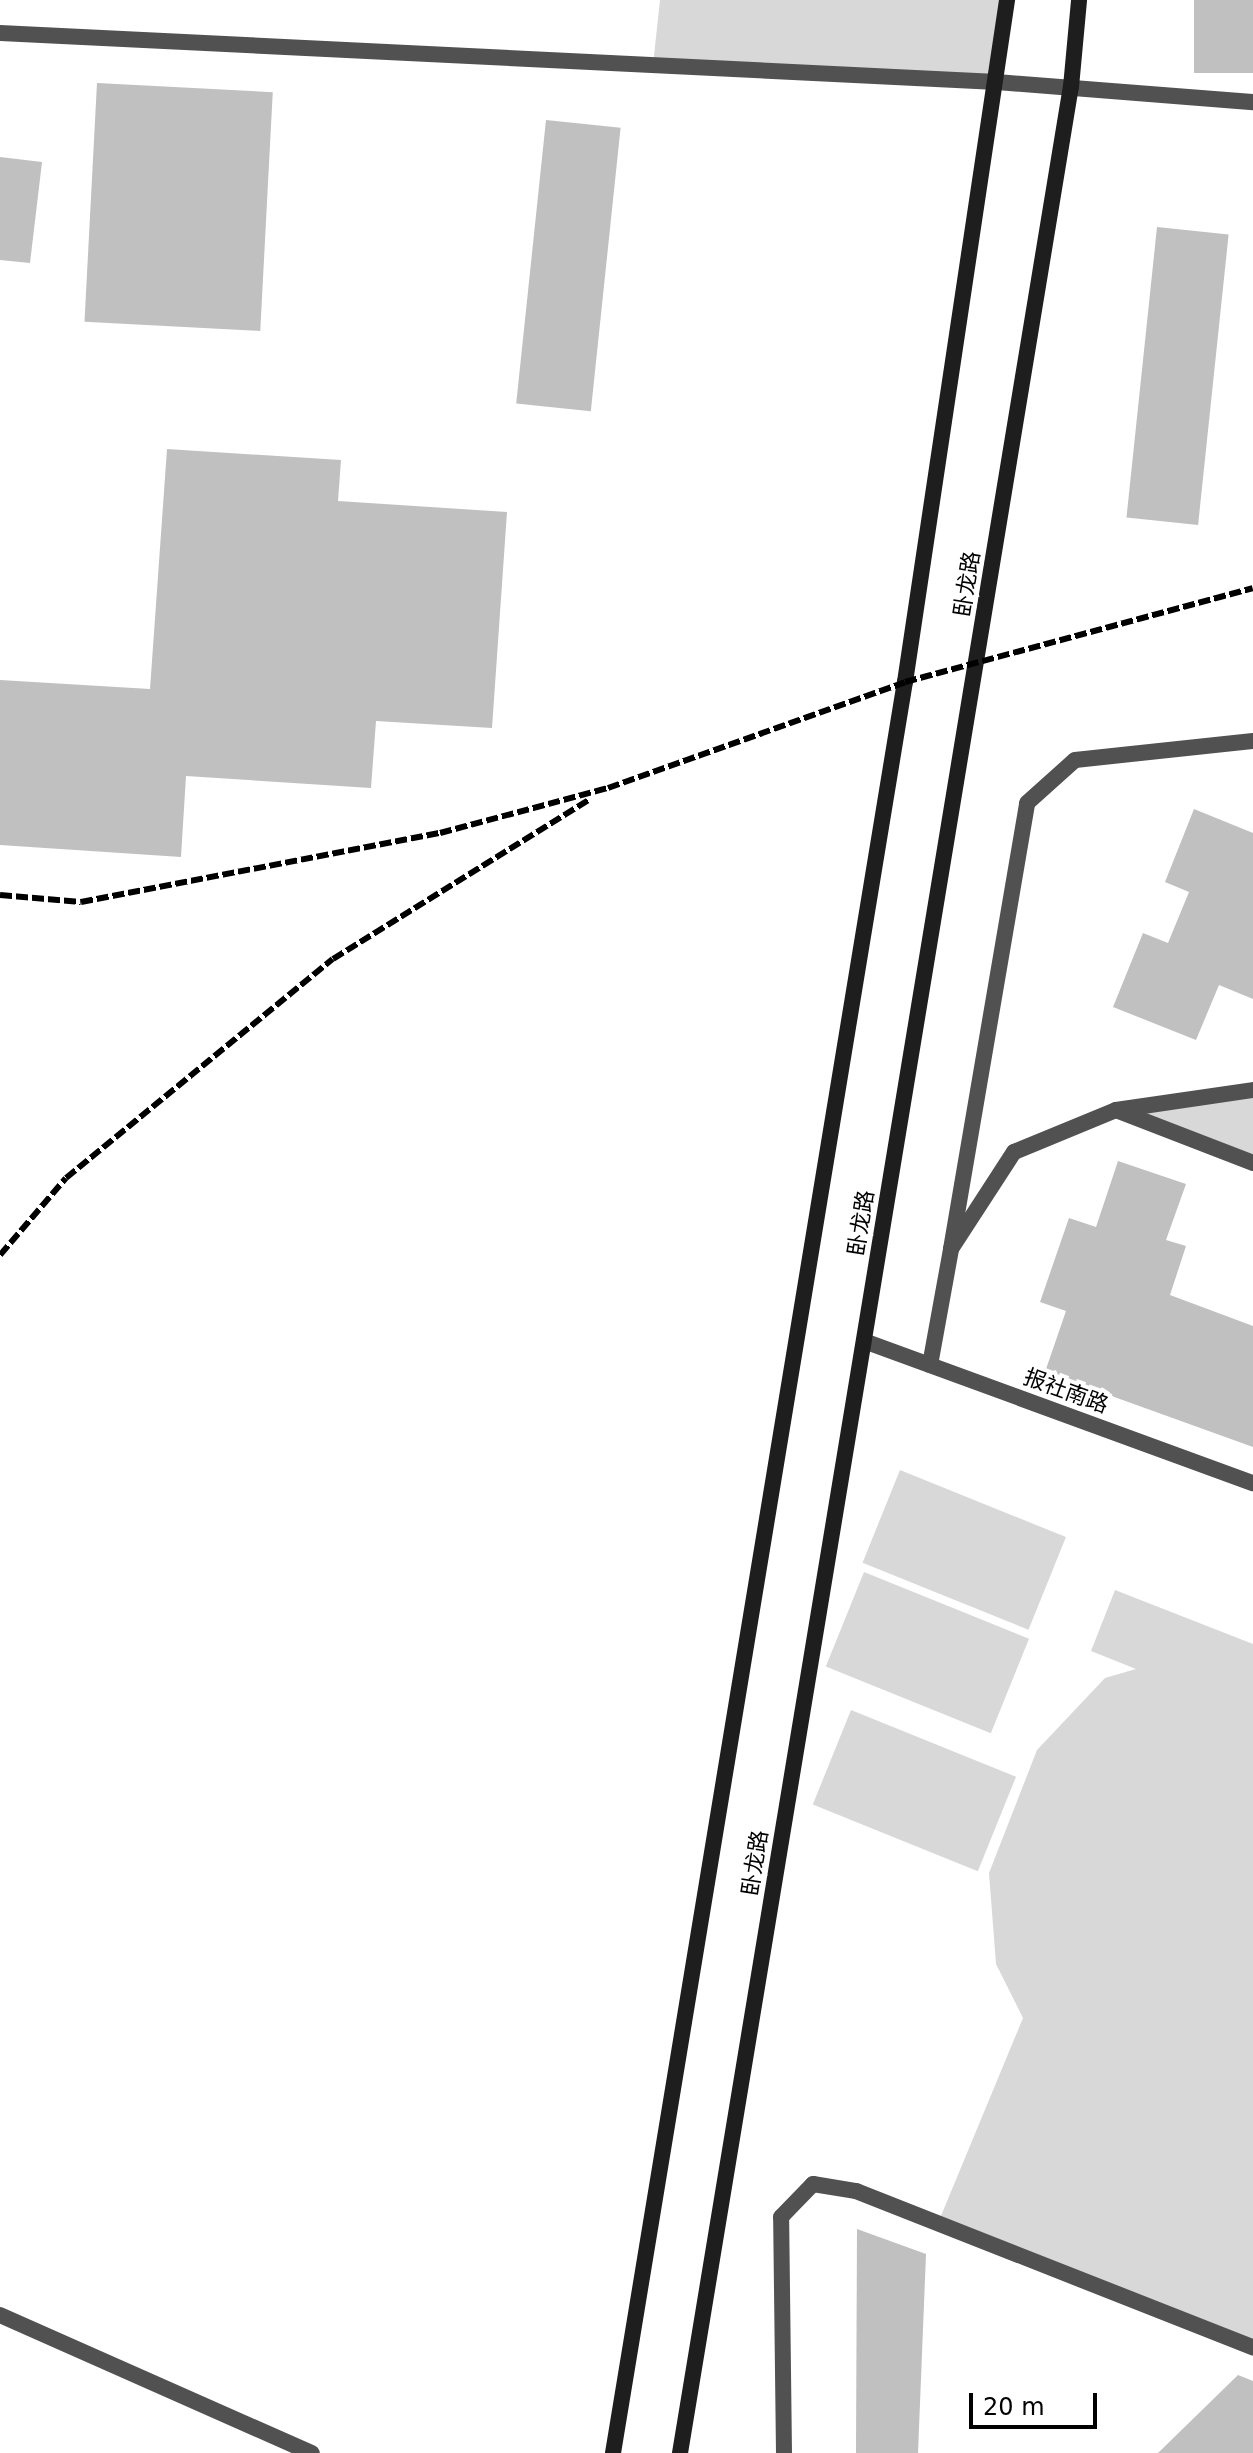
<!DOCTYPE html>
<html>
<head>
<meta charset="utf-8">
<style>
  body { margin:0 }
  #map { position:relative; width:1253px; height:2453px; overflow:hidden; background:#fff; font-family:"DejaVu Sans","Noto Sans SC",sans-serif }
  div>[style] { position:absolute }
  .green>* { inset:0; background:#d8d8d8; transform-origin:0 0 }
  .building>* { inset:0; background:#c0c0c0; transform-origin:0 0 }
  .service>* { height:16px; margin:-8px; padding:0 8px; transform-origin:8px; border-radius:8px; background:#515151 }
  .minor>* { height:16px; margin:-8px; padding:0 8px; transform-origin:8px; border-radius:8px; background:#515151 }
  .secondary>* { height:16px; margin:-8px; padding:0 8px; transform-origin:8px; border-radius:8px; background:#1e1e1e }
  .rail>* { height:6px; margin-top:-3px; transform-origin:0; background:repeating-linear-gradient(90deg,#000 0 12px,transparent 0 16px) }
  span { translate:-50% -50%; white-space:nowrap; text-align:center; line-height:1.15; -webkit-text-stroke:8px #fff; paint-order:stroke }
  .street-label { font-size:22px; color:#000 }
  .scale { position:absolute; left:969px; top:2393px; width:128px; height:36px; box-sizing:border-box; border:4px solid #000; border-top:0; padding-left:10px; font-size:24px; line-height:28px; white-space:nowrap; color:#000; -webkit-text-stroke:6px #fff; paint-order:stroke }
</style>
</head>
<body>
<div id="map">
  <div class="green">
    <div style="clip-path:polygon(660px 0,1007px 0,997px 82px,653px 65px)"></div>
    <div style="clip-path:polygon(1253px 1090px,1253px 1163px,1116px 1110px)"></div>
    <div style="left:900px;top:1470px;width:179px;height:100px;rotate:22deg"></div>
    <div style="left:864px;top:1572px;width:178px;height:102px;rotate:22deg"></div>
    <div style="clip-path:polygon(1115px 1590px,1253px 1644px,1253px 2347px,938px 2223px,1023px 2018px,996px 1964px,989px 1873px,1037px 1750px,1105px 1678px,1136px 1669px,1091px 1651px)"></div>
    <div style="left:851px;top:1710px;width:178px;height:102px;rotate:22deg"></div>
  </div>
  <div class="building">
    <div style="left:1194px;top:0;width:59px;height:73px"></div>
    <div style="left:97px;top:83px;width:176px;height:239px;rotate:3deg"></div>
    <div style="left:546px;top:120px;width:75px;height:285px;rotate:6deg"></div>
    <div style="clip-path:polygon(0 157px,42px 162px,30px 263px,0 260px)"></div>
    <div style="left:1157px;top:227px;width:72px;height:292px;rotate:6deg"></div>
    <div style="clip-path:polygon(167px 449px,341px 460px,338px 501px,507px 512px,492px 728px,376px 721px,371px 788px,186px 776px,181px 857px,0 845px,0 680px,150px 689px)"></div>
    <div style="clip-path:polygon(1194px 809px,1253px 833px,1253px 999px,1219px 985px,1196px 1040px,1113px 1007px,1143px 933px,1168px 943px,1189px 892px,1165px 882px)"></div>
    <div style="clip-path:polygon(1118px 1161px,1186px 1184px,1166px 1240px,1186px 1246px,1170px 1295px,1253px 1326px,1253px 1447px,1045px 1372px,1066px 1311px,1040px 1302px,1069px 1218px,1096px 1227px)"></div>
    <div style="clip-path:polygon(857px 2229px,926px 2254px,918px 2453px,856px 2453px)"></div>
    <div style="clip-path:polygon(1238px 2375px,1253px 2381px,1253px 2453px,1158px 2453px)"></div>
  </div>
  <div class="service">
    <div style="left:0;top:33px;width:998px;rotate:2.81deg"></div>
    <div style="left:997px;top:82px;width:257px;rotate:4.5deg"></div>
    <div style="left:1116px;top:1110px;width:147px;rotate:21.1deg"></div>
    <div style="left:951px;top:1249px;width:452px;rotate:-80.3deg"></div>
    <div style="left:1027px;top:803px;width:64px;rotate:-41.9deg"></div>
    <div style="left:1075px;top:760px;width:179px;rotate:-6.1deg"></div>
    <div style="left:930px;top:1365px;width:118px;rotate:-79.7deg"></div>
    <div style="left:951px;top:1249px;width:116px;rotate:-57deg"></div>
    <div style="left:1014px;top:1152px;width:110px;rotate:-22.4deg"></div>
    <div style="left:1116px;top:1110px;width:138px;rotate:-8.3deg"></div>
    <div style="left:784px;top:2453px;width:236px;rotate:-90.7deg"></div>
    <div style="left:781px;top:2217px;width:46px;rotate:-45.9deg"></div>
    <div style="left:813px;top:2184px;width:44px;rotate:9.2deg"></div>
    <div style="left:856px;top:2191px;width:427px;rotate:21.5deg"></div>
  </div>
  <div class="minor">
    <div style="left:864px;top:1341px;width:414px;rotate:20.1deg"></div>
    <div style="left:0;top:2315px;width:341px;rotate:23.9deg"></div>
  </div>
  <div class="secondary">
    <div style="left:613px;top:2453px;width:1795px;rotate:-80.64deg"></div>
    <div style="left:905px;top:682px;width:690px;rotate:-81.49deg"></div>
    <div style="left:680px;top:2453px;width:2398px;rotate:-80.62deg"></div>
    <div style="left:1071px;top:87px;width:87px;rotate:-84.7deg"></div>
  </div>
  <div class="rail">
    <div style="left:0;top:895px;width:81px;rotate:4.9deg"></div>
    <div style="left:81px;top:902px;width:366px;rotate:-10.9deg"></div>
    <div style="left:440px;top:833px;width:174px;rotate:-15deg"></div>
    <div style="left:608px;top:788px;width:315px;rotate:-19.6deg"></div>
    <div style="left:905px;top:682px;width:360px;rotate:-15.1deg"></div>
    <div style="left:0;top:1255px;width:101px;rotate:-49.4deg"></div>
    <div style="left:66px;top:1178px;width:345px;rotate:-39.4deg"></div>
    <div style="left:333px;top:959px;width:301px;rotate:-31.9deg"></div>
  </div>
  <div class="street-label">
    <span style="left:967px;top:584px;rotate:-81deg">卧龙路</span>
    <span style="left:861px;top:1223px;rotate:-81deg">卧龙路</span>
    <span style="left:1066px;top:1391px;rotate:20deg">报社南路</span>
    <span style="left:755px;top:1863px;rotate:-81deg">卧龙路</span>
  </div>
  <div class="scale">20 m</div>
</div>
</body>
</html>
